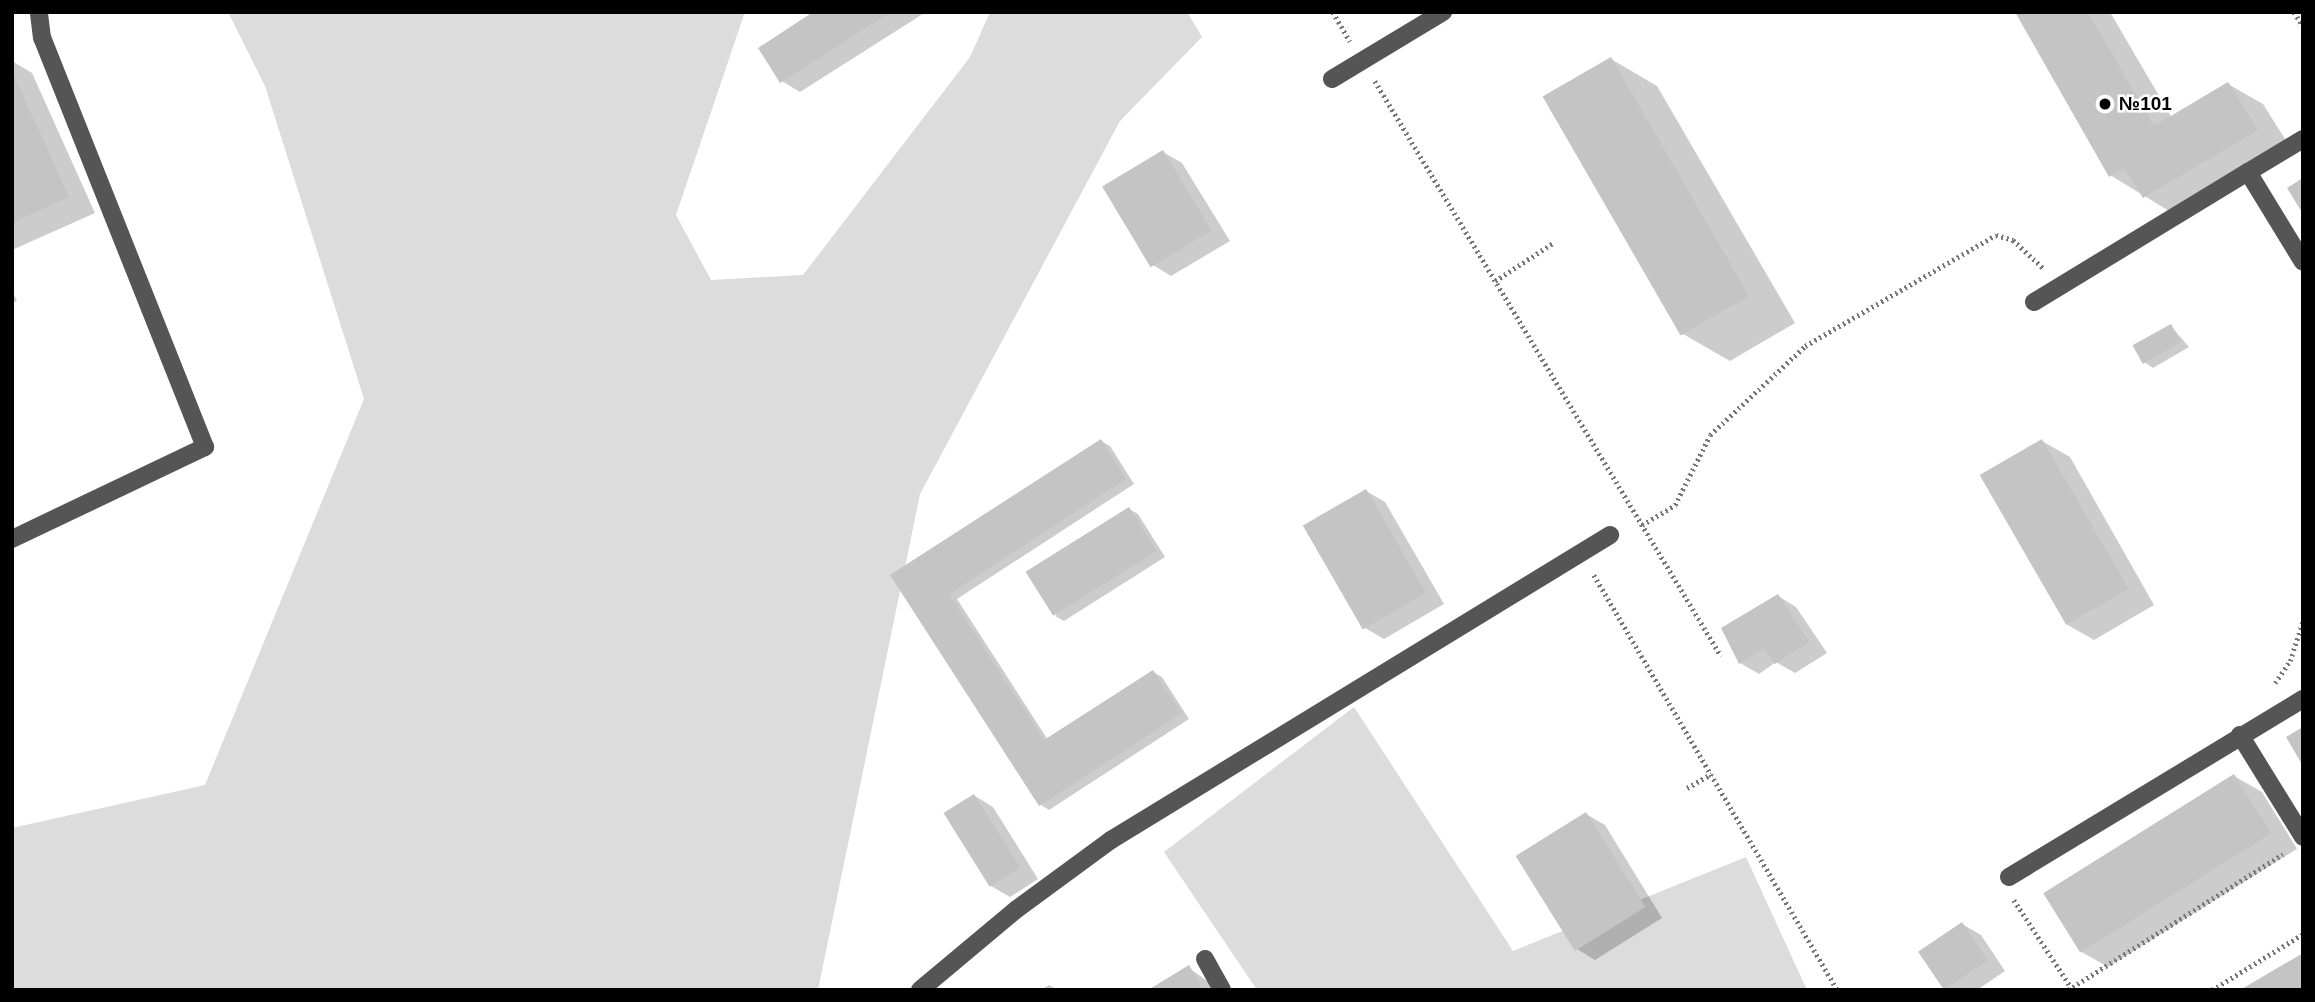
<!DOCTYPE html>
<html>
<head>
<meta charset="utf-8">
<style>
  body { margin:0 }
  #map { position:relative; width:2315px; height:1002px; overflow:hidden; background:#fff; font-family:Arial,sans-serif }
  div>[style] { position:absolute }
  .green>* { inset:0; background:#dcdcdc }
  .shadow>* { inset:0; background:#0003 }
  .building>* { inset:0; background:#c4c4c4; transform-origin:0 0 }
  .path>* { height:4.5px; margin-top:-2.25px; transform-origin:0; background:repeating-linear-gradient(90deg,#777 0 2px,transparent 0 5.5px) }
  .minor>* { height:18px; margin:-9px; padding:0 9px; transform-origin:9px; border-radius:9px; background:#555 }
  .dots>* { width:19px; height:19px; translate:-50% -50%; box-sizing:border-box; border:4px solid #fff; border-radius:50% }
  span { translate:-50% -50%; white-space:nowrap; text-align:center; line-height:1.15; -webkit-text-stroke:5px #fff; paint-order:stroke }
  .poi-label { font-size:19px; color:#000; font-weight:700 }
  .left { translate:0 -50%; text-align:left }
  .frame { position:absolute; inset:0; border:14px solid #000; pointer-events:none }
</style>
</head>
<body>
<div id="map">
  <div class="green">
    <div style="clip-path:polygon(228px 12px,745px 12px,676px 215px,711px 280px,803px 275px,970px 57px,990px 12px,1187px 12px,1202px 37px,1120px 121px,920px 494px,818px 990px,12px 990px,12px 828px,205px 785px,364px 399px,265px 86px)"></div>
    <div style="clip-path:polygon(1354px 707px,1513px 951px,1746px 857px,1807px 990px,1257px 990px,1164px 852px)"></div>
  </div>
  <div class="shadow">
    <div style="clip-path:polygon(817px 12px,926px 12px,800px 92px,782px 81px)"></div>
    <div style="clip-path:polygon(2017px 12px,2110px 12px,2172px 118px,2228px 84px,2263px 104px,2292px 150px,2179px 217px,2110px 175px)"></div>
    <div style="clip-path:polygon(1611px 59px,1657px 86px,1795px 323px,1730px 361px,1683px 334px)"></div>
    <div style="clip-path:polygon(12px 61px,32px 73px,95px 213px,12px 250px)"></div>
    <div style="clip-path:polygon(1163px 152px,1182px 163px,1230px 241px,1171px 276px,1153px 265px)"></div>
    <div style="clip-path:polygon(12px 290px,17px 301px,12px 303px)"></div>
    <div style="clip-path:polygon(2171px 326px,2189px 347px,2153px 368px,2144px 362px)"></div>
    <div style="clip-path:polygon(1101px 441px,1110px 446px,1134px 484px,957px 599px,1048px 740px,1153px 672px,1162px 677px,1189px 719px,1049px 810px,1041px 805px,893px 576px)"></div>
    <div style="clip-path:polygon(2042px 441px,2070px 457px,2154px 605px,2094px 640px,2066px 624px)"></div>
    <div style="clip-path:polygon(1366px 491px,1385px 502px,1444px 604px,1384px 639px,1365px 628px)"></div>
    <div style="clip-path:polygon(1129px 509px,1138px 514px,1165px 557px,1064px 621px,1055px 616px)"></div>
    <div style="clip-path:polygon(1778px 596px,1796px 607px,1827px 653px,1795px 673px,1776px 662px,1759px 674px,1740px 663px)"></div>
    <div style="clip-path:polygon(2234px 776px,2262px 792px,2297px 849px,2108px 967px,2080px 951px)"></div>
    <div style="clip-path:polygon(975px 796px,993px 807px,1038px 879px,1010px 897px,991px 886px)"></div>
    <div style="clip-path:polygon(1586px 814px,1605px 825px,1662px 918px,1595px 960px,1577px 949px)"></div>
    <div style="clip-path:polygon(1962px 924px,1981px 935px,2005px 971px,1977px 990px,1947px 990px)"></div>
    <div style="clip-path:polygon(1189px 968px,1220px 990px,1151px 990px)"></div>
    <div style="clip-path:polygon(1049px 985px,1057px 990px,1041px 990px)"></div>
  </div>
  <div class="building">
    <div style="clip-path:polygon(813px 12px,891px 12px,780px 83px,758px 48px)"></div>
    <div style="clip-path:polygon(2015px 12px,2088px 12px,2154px 126px,2228px 82px,2258px 130px,2143px 198px,2124px 168px,2109px 177px)"></div>
    <div style="left:1611px;top:57px;width:276px;height:79px;rotate:60deg"></div>
    <div style="clip-path:polygon(12px 71px,69px 197px,12px 223px)"></div>
    <div style="left:1163px;top:150px;width:94px;height:71px;rotate:59deg"></div>
    <div style="clip-path:polygon(2303px 178px,2303px 214px,2287px 188px)"></div>
    <div style="left:2171px;top:324px;width:21px;height:44px;rotate:61deg"></div>
    <div style="clip-path:polygon(1101px 439px,1126px 479px,949px 594px,1044px 740px,1153px 670px,1182px 713px,1039px 806px,890px 575px)"></div>
    <div style="left:2042px;top:439px;width:173px;height:72px;rotate:60deg"></div>
    <div style="left:1366px;top:489px;width:120px;height:73px;rotate:60deg"></div>
    <div style="left:1129px;top:507px;width:52px;height:122px;rotate:58deg"></div>
    <div style="clip-path:polygon(1778px 594px,1809px 642px,1775px 664px,1764px 648px,1739px 664px,1721px 628px)"></div>
    <div style="clip-path:polygon(2303px 727px,2303px 766px,2286px 737px)"></div>
    <div style="left:2234px;top:774px;width:70px;height:225px;rotate:58deg"></div>
    <div style="left:974px;top:794px;width:87px;height:36px;rotate:58deg"></div>
    <div style="left:1586px;top:812px;width:112px;height:83px;rotate:58deg"></div>
    <div style="left:1962px;top:922px;width:46px;height:53px;rotate:56deg"></div>
    <div style="clip-path:polygon(2303px 953px,2303px 990px,2240px 990px)"></div>
    <div style="clip-path:polygon(1189px 965px,1203px 990px,1148px 990px)"></div>
  </div>
  <div class="path">
    <div style="left:1333px;top:12px;width:34px;rotate:60deg"></div>
    <div style="left:2294px;top:12px;width:17px;rotate:57deg"></div>
    <div style="left:1375px;top:81px;width:671px;rotate:58.96deg"></div>
    <div style="left:1495px;top:281px;width:69px;rotate:-33.2deg"></div>
    <div style="left:1642px;top:525px;width:39px;rotate:-31deg"></div>
    <div style="left:1675px;top:505px;width:78px;rotate:-63.4deg"></div>
    <div style="left:1710px;top:435px;width:130px;rotate:-43.1deg"></div>
    <div style="left:1805px;top:346px;width:221px;rotate:-30.2deg"></div>
    <div style="left:1996px;top:235px;width:18px;rotate:16deg"></div>
    <div style="left:2013px;top:240px;width:41px;rotate:43deg"></div>
    <div style="left:1594px;top:575px;width:481px;rotate:59.6deg"></div>
    <div style="left:2275px;top:683px;width:27px;rotate:-56deg"></div>
    <div style="left:2290px;top:661px;width:42px;rotate:-72deg"></div>
    <div style="left:1687px;top:788px;width:28px;rotate:-30deg"></div>
    <div style="left:2014px;top:900px;width:104px;rotate:56.8deg"></div>
    <div style="left:2068px;top:990px;width:254px;rotate:-32.3deg"></div>
    <div style="left:2212px;top:990px;width:107px;rotate:-31.6deg"></div>
  </div>
  <div class="minor">
    <div style="left:1332px;top:79px;width:130px;rotate:-31.1deg"></div>
    <div style="left:2303px;top:139px;width:64px;rotate:149deg"></div>
    <div style="left:2248px;top:172px;width:105px;rotate:58.6deg"></div>
    <div style="left:2034px;top:302px;width:250px;rotate:-31.3deg"></div>
    <div style="left:12px;top:539px;width:214px;rotate:-25.5deg"></div>
    <div style="left:205px;top:447px;width:440px;rotate:-111.7deg"></div>
    <div style="left:42px;top:38px;width:26px;rotate:-97deg"></div>
    <div style="left:2240px;top:735px;width:120px;rotate:58.3deg"></div>
    <div style="left:2009px;top:877px;width:344px;rotate:-31.2deg"></div>
    <div style="left:1205px;top:959px;width:35px;rotate:61deg"></div>
    <div style="left:920px;top:990px;width:126px;rotate:-39.9deg"></div>
    <div style="left:1017px;top:909px;width:117px;rotate:-36.3deg"></div>
    <div style="left:1111px;top:840px;width:585px;rotate:-31.43deg"></div>
  </div>
  <div class="dots">
    <div style="left:2105px;top:104px;background:#000"></div>
  </div>
  <div class="poi-label">
    <span class="left" style="left:2119px;top:104px">№101</span>
  </div>
  <div class="frame"></div>
</div>
</body>
</html>
